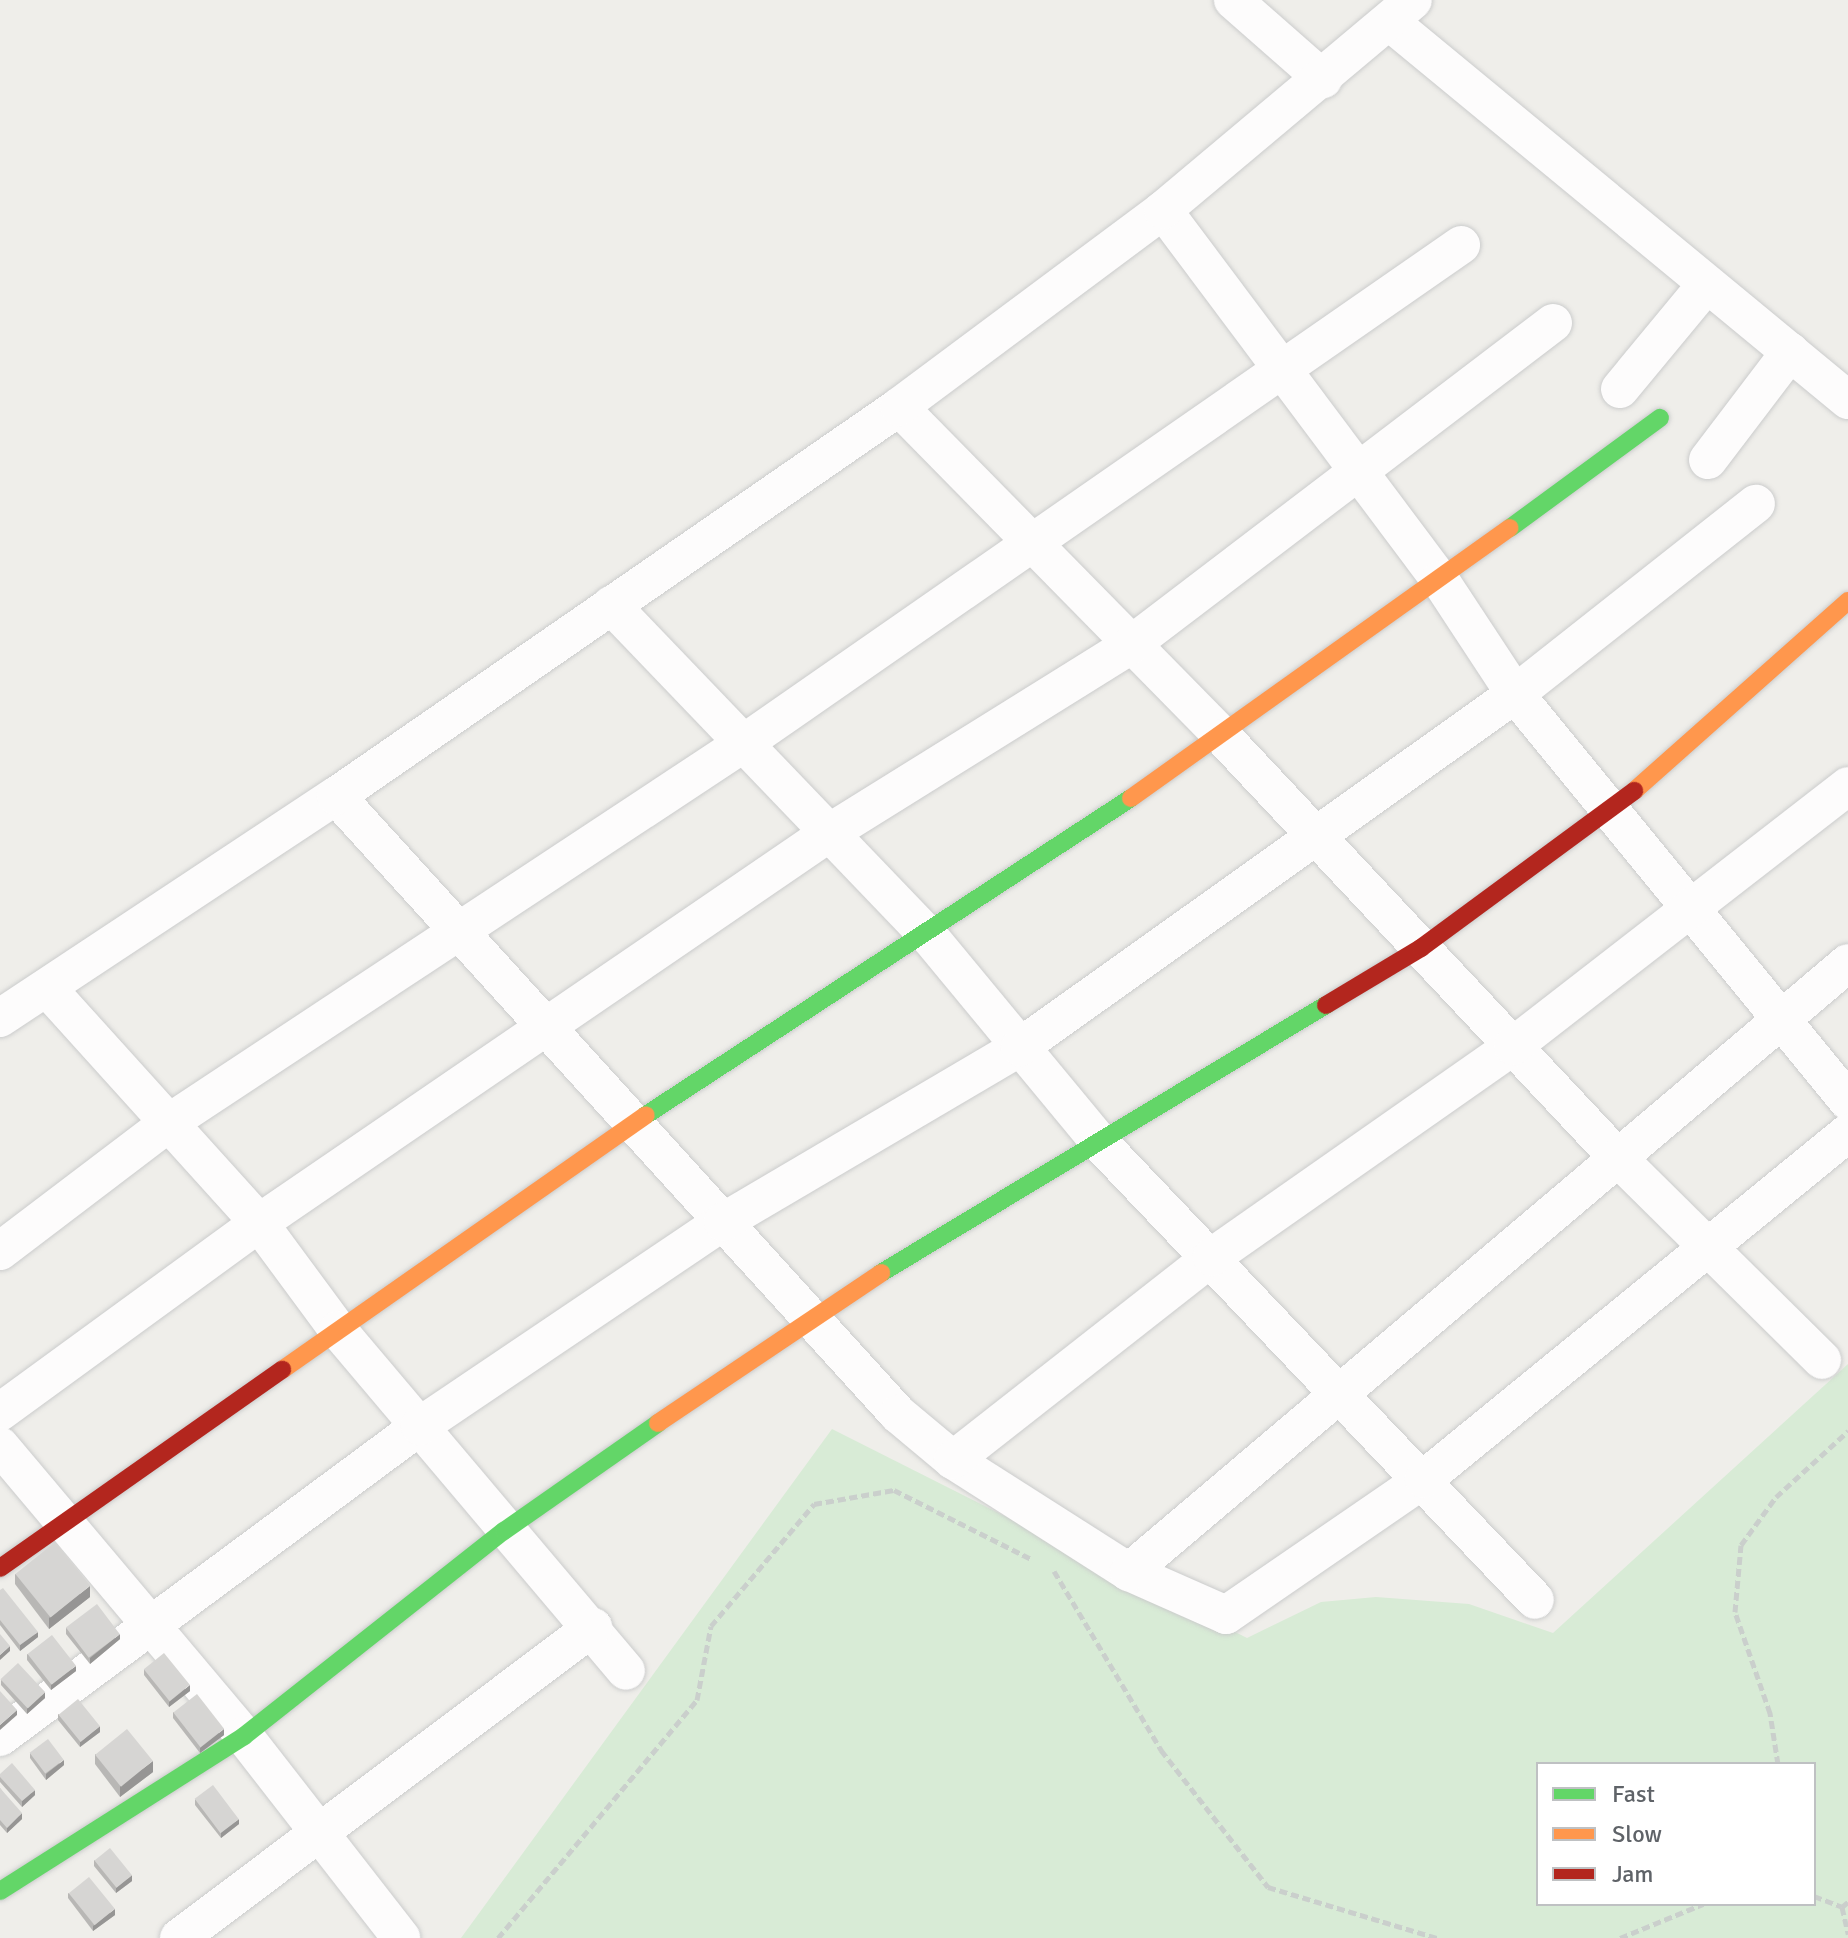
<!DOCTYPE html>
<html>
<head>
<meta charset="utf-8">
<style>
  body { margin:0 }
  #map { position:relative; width:1848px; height:1938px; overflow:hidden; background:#efeeea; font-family:Signika,sans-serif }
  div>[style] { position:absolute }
  .green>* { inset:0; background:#d8ebd6 }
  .path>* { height:5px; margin-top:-2.5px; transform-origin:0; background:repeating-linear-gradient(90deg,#cacfcc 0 8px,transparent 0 12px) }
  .roads { filter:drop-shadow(0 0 2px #cbcccc) drop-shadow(0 0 2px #cbcccc) }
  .street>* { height:38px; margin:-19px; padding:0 19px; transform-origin:19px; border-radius:19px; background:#fdfcfc }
  .fast>* { height:18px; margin:-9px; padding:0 9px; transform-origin:9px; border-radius:9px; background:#63d668 }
  .slow>* { height:18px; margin:-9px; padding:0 9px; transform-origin:9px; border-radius:9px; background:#ff974d }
  .jam>* { height:18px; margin:-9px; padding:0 9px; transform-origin:9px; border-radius:9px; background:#b3261e }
  .wall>* { inset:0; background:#b8b7b5 }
  .shaded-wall>* { inset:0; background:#969594 }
  .building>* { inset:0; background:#d6d5d3; transform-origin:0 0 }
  span { translate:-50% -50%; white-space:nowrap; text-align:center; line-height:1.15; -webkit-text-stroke:6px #fff; paint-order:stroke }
  .legend { position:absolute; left:1536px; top:1762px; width:280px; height:144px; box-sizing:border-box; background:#fff; border:2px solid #bfc1c3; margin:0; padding:10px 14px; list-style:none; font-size:24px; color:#5f6368 }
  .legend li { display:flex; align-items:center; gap:16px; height:40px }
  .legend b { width:40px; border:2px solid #bfc1c3 }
</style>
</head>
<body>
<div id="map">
  <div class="green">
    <div style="clip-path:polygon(evenodd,1848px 1364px,1848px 1938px,461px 1938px,832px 1429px,1247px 1638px,1321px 1602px,1376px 1597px,1469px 1604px,1553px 1633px,1848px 1364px,1538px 1764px,1814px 1764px,1814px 1904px,1538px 1904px,1538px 1764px)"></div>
  </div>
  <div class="path">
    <div style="left:1054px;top:1571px;width:209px;rotate:59.1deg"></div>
    <div style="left:1161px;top:1750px;width:174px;rotate:52deg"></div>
    <div style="left:1268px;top:1887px;width:177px;rotate:16.8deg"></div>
    <div style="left:1778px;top:1764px;width:52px;rotate:-98.9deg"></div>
    <div style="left:1770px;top:1713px;width:107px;rotate:-109.1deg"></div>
    <div style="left:1735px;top:1612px;width:67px;rotate:-84.9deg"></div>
    <div style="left:1741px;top:1545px;width:59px;rotate:-53.9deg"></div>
    <div style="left:1776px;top:1497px;width:98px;rotate:-42.5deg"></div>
    <div style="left:1814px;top:1896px;width:30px;rotate:21deg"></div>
    <div style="left:1848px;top:1902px;width:8px;rotate:140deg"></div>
    <div style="left:1842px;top:1907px;width:28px;rotate:77deg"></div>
    <div style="left:498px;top:1938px;width:310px;rotate:-50.1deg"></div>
    <div style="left:697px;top:1700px;width:75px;rotate:-79.3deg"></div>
    <div style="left:711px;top:1626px;width:160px;rotate:-49.8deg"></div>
    <div style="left:814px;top:1504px;width:81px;rotate:-9.9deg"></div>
    <div style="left:894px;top:1490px;width:153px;rotate:26.7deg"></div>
    <div style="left:1620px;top:1938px;width:90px;rotate:-22.3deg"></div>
  </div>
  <div class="roads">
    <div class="street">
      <div style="left:1233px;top:0;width:120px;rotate:41.3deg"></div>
      <div style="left:1390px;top:22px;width:594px;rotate:39.53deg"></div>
      <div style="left:1163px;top:210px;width:462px;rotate:53.2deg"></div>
      <div style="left:1440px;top:580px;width:136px;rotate:56.7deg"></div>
      <div style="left:1515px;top:694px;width:526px;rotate:50.71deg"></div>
      <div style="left:1620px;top:389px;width:136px;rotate:-50.4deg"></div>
      <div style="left:899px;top:407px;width:464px;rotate:45.5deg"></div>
      <div style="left:1224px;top:738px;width:576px;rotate:46.83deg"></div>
      <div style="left:1618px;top:1158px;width:287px;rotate:44.7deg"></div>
      <div style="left:1708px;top:460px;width:136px;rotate:-52.8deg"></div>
      <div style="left:611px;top:605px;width:458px;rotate:46.2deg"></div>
      <div style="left:928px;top:935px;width:268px;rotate:50.4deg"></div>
      <div style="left:1099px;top:1142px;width:632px;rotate:46.41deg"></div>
      <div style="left:336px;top:796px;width:835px;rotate:47.72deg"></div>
      <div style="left:898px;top:1414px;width:72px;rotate:39.9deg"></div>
      <div style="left:953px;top:1460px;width:209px;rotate:32.5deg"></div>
      <div style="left:1129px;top:1572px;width:106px;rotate:23.9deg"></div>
      <div style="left:1226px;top:1615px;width:240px;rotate:-34.5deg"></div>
      <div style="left:1424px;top:1479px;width:547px;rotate:-39.22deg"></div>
      <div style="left:47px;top:988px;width:316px;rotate:47.9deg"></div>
      <div style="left:259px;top:1223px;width:133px;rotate:53.6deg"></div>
      <div style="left:338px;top:1330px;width:446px;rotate:49.8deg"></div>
      <div style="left:0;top:1018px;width:403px;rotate:-33.5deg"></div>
      <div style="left:336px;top:796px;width:684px;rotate:-34.64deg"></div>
      <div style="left:899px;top:407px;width:329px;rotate:-36.7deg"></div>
      <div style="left:1163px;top:210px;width:326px;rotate:-40deg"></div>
      <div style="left:0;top:1251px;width:213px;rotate:-37.2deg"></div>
      <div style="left:170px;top:1122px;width:688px;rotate:-33.44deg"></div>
      <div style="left:744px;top:743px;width:873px;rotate:-34.78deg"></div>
      <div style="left:0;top:1412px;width:321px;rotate:-36.1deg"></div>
      <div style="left:259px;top:1223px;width:691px;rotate:-34.38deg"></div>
      <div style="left:829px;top:833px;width:354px;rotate:-31.9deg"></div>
      <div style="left:1129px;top:646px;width:533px;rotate:-37.3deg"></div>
      <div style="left:0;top:1446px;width:379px;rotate:49.9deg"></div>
      <div style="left:244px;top:1736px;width:256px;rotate:52.1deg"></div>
      <div style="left:953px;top:1460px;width:329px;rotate:-38.1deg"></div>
      <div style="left:1212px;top:1257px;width:368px;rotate:-35deg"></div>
      <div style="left:1513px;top:1046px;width:424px;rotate:-37.8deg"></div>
      <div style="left:1129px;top:1572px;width:942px;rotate:-40.26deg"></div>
      <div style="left:0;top:1737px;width:523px;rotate:-36.52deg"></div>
      <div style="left:420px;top:1426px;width:365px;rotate:-34deg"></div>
      <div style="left:723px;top:1222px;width:345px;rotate:-30.5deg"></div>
      <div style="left:1020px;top:1047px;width:608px;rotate:-35.49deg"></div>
      <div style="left:1515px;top:694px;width:307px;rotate:-38.3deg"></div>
      <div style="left:179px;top:1938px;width:518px;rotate:-36.91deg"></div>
    </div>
    <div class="fast">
      <div style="left:1510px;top:528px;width:186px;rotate:-36.3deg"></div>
      <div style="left:646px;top:1115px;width:579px;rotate:-33.17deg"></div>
      <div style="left:881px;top:1273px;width:519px;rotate:-31.06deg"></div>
      <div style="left:0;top:1891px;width:289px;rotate:-32.4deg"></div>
      <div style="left:244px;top:1736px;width:331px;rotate:-38.3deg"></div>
      <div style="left:504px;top:1531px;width:188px;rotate:-35deg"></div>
    </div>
    <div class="slow">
      <div style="left:1634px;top:791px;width:286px;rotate:-41.6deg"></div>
      <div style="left:1131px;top:798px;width:465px;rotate:-35.5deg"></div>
      <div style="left:282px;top:1370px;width:444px;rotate:-35deg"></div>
      <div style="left:658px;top:1423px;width:269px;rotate:-33.9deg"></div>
    </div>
    <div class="jam">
      <div style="left:1326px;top:1005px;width:111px;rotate:-31deg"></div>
      <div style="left:1421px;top:948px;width:265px;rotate:-36.4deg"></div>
      <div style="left:0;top:1568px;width:345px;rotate:-35.1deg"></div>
    </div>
  </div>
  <div class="wall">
    <div style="clip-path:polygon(15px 1574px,90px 1597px,49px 1629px,15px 1584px)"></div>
    <div style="clip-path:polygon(0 1590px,38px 1637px,20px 1651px,0 1625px)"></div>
    <div style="clip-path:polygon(66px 1628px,120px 1639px,90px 1664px,66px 1634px)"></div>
    <div style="clip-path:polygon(27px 1654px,76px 1671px,51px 1690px,27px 1660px)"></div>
    <div style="clip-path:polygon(144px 1669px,190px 1691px,169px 1707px,144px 1675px)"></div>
    <div style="clip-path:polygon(1px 1680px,45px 1698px,27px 1714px,1px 1685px)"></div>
    <div style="clip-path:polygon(173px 1712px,224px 1735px,200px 1753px,173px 1718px)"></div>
    <div style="clip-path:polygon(58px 1714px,100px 1732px,80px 1747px,58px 1720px)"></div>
    <div style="clip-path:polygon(30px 1753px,64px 1765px,46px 1780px,30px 1758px)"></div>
    <div style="clip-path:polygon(95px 1754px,153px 1772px,120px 1797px,95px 1764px)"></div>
    <div style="clip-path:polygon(0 1774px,35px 1795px,22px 1807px,0 1782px)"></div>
    <div style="clip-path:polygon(0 1788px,22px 1819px,7px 1833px,0 1825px)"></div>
    <div style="clip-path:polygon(195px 1799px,239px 1824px,221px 1838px,195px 1805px)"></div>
    <div style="clip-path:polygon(94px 1860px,132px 1881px,116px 1893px,94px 1866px)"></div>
    <div style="clip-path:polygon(68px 1893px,115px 1915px,93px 1931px,68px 1898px)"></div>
  </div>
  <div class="shaded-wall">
    <div style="clip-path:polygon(90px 1586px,90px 1597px,49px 1629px,49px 1618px)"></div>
    <div style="clip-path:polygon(38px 1632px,38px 1637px,20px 1651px,20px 1645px)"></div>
    <div style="clip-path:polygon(120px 1634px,120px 1639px,90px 1664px,90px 1658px)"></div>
    <div style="clip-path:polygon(10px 1646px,10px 1651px,0 1660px,0 1655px)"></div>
    <div style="clip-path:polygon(76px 1666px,76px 1671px,51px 1690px,51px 1684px)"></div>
    <div style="clip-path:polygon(190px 1685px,190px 1691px,169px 1707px,169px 1702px)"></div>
    <div style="clip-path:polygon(45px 1692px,45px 1698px,27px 1714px,27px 1708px)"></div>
    <div style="clip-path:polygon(17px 1710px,17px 1715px,0 1730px,0 1725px)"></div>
    <div style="clip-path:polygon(100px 1726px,100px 1732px,80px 1747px,80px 1742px)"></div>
    <div style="clip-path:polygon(224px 1729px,224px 1735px,200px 1753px,200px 1748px)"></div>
    <div style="clip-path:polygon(64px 1760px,64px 1765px,46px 1780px,46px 1774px)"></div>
    <div style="clip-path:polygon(153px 1761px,153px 1772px,120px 1797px,120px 1786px)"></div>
    <div style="clip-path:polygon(35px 1790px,35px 1795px,22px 1807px,22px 1801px)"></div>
    <div style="clip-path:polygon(22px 1813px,22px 1819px,7px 1833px,7px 1828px)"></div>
    <div style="clip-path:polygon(239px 1819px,239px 1824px,221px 1838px,221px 1832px)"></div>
    <div style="clip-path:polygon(132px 1875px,132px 1881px,116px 1893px,116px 1888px)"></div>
    <div style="clip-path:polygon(115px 1909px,115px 1915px,93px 1931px,93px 1926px)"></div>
  </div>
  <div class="building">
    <div style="left:55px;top:1542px;width:56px;height:51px;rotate:51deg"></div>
    <div style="clip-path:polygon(3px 1588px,38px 1632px,20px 1645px,0 1620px,0 1590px)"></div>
    <div style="left:97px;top:1604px;width:38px;height:39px;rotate:53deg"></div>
    <div style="clip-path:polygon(0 1634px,10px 1646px,0 1655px)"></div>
    <div style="left:52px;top:1635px;width:39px;height:31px;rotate:52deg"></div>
    <div style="left:164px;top:1653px;width:41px;height:26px;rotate:51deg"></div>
    <div style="left:18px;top:1663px;width:40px;height:24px;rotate:47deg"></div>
    <div style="clip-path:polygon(0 1691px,17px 1710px,0 1725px)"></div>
    <div style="left:197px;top:1694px;width:44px;height:30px;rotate:52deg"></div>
    <div style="left:78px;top:1699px;width:35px;height:25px;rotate:51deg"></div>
    <div style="left:127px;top:1729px;width:41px;height:41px;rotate:51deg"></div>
    <div style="left:48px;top:1739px;width:26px;height:23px;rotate:53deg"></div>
    <div style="clip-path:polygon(12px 1763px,35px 1790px,22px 1801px,0 1777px,0 1774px)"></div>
    <div style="left:213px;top:1785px;width:43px;height:23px;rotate:53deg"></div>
    <div style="clip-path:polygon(0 1788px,22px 1813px,7px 1828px,0 1820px)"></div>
    <div style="left:110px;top:1848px;width:35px;height:20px;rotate:51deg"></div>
    <div style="left:89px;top:1877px;width:41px;height:26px;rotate:51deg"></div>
  </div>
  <ul class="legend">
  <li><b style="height:10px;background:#63d668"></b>Fast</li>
  <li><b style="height:10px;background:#ff974d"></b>Slow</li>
  <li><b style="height:10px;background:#b3261e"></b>Jam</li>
  </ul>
</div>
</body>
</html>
